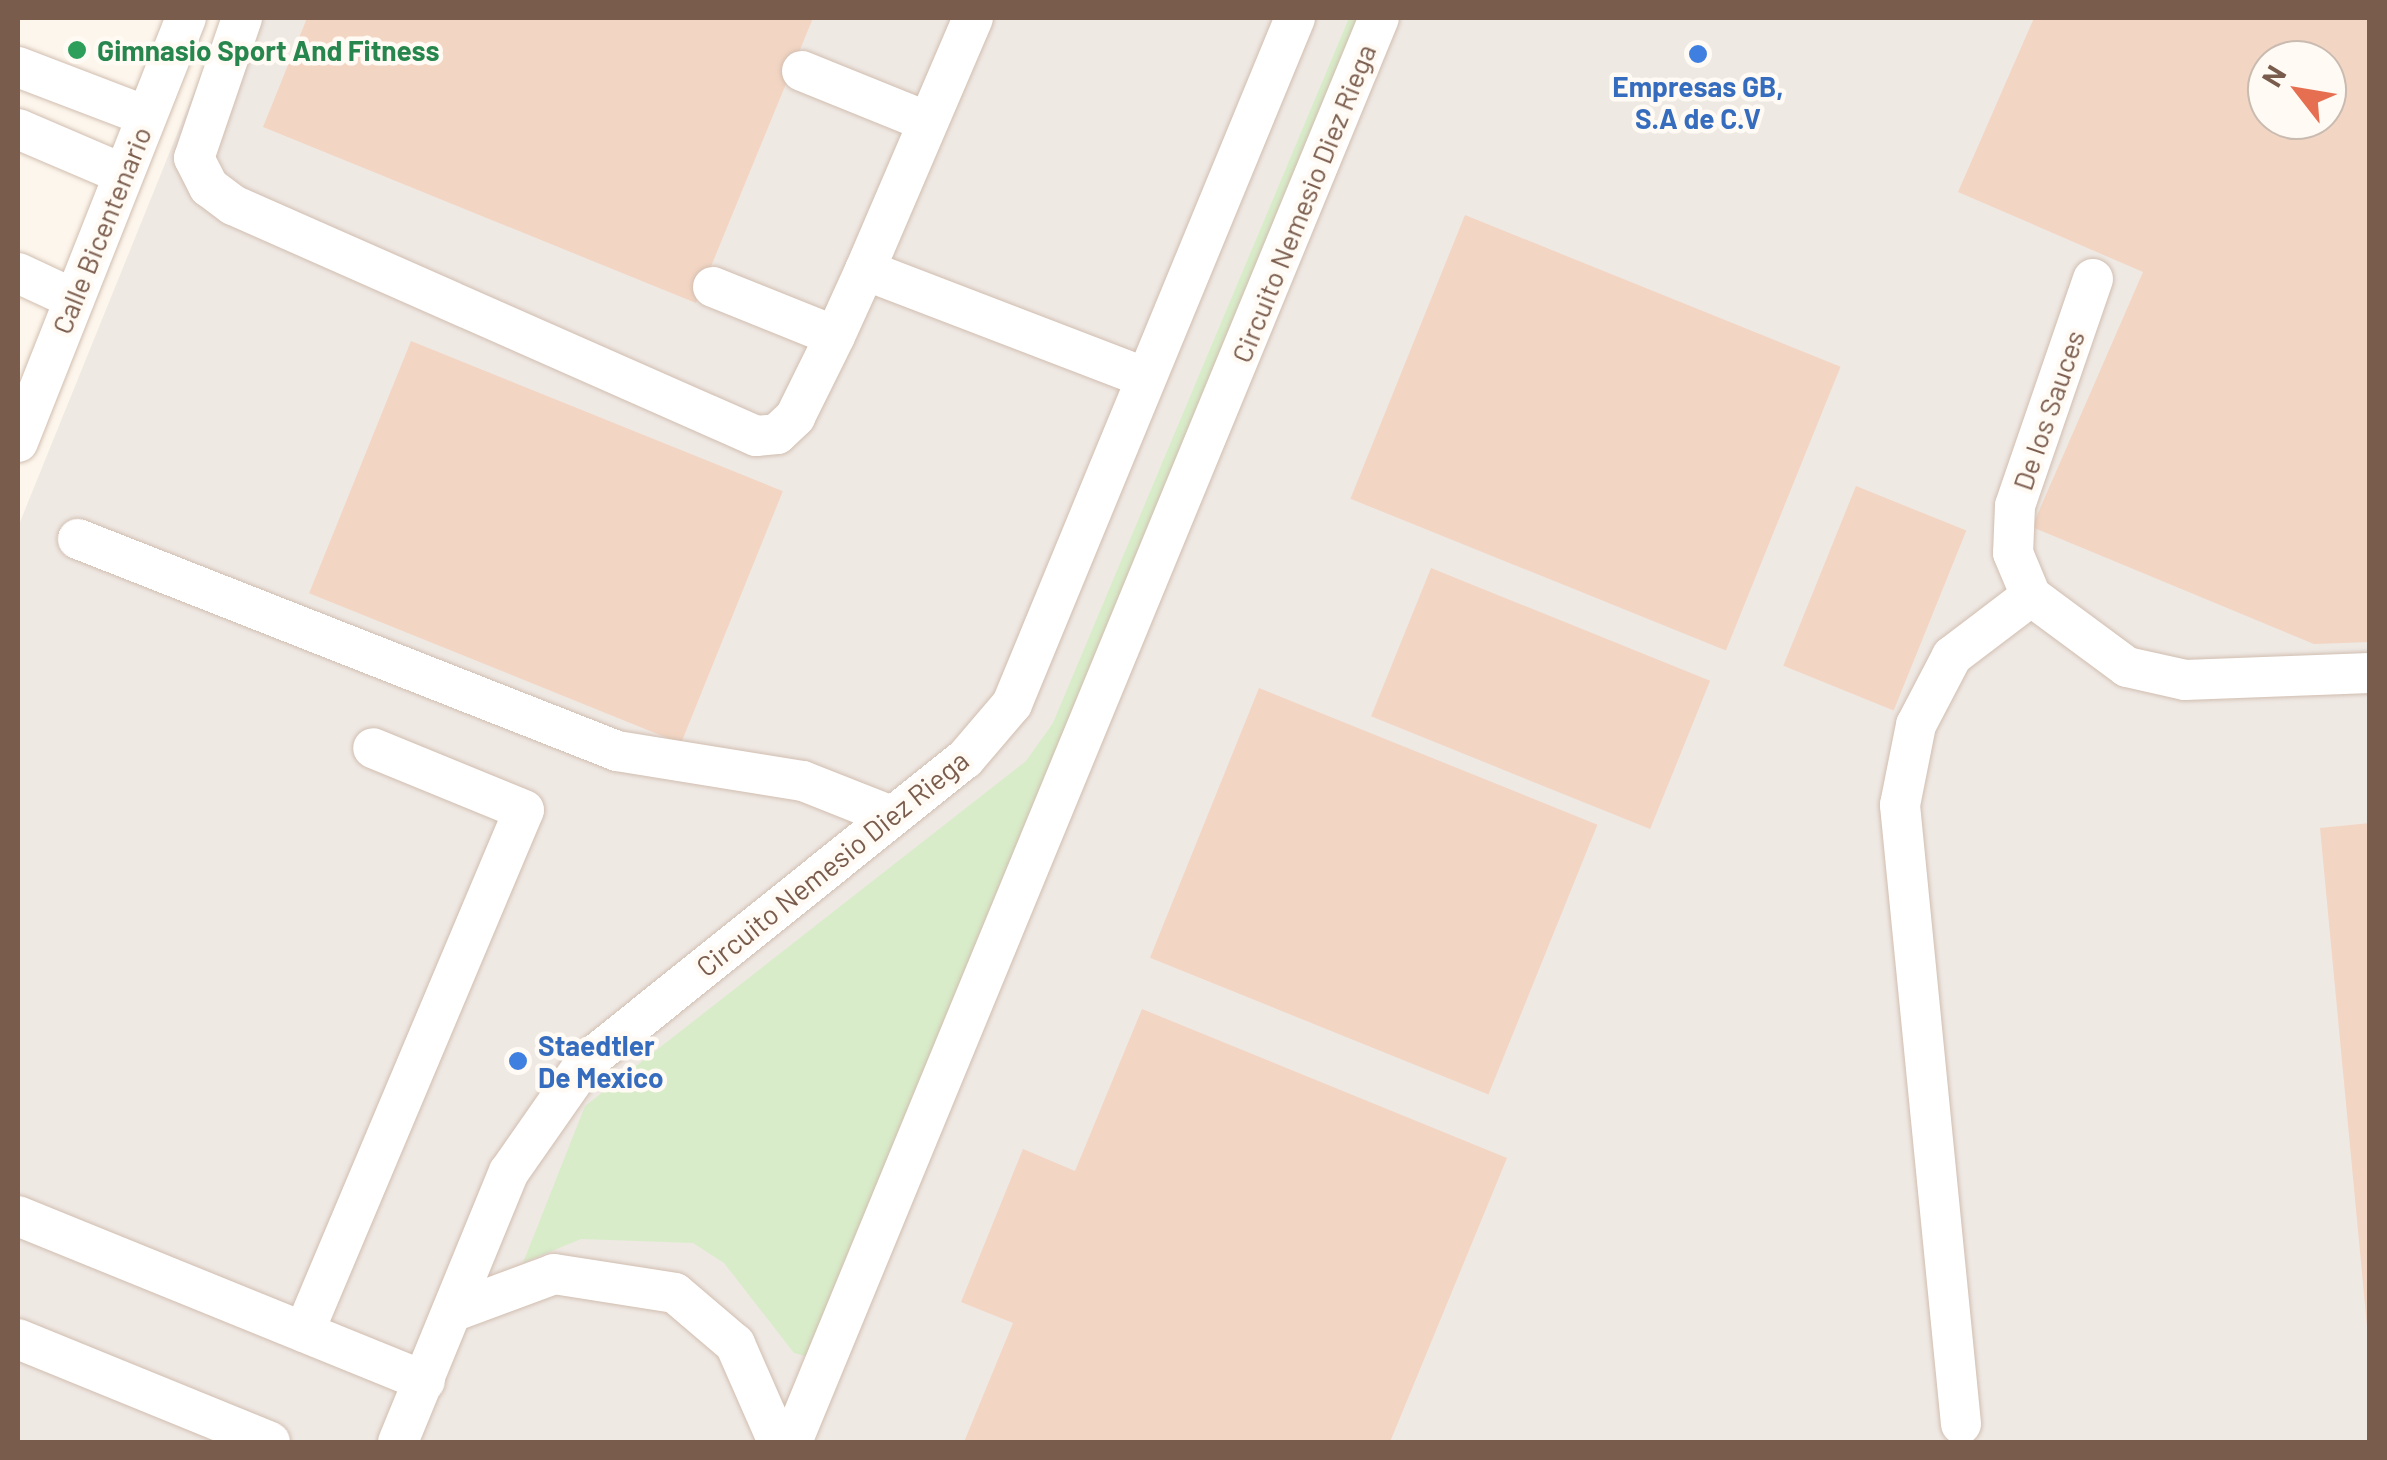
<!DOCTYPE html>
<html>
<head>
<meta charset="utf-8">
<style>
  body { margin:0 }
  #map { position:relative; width:2387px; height:1460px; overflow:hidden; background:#fdf6ec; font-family:Barlow,sans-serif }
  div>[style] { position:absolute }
  .industrial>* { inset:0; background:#efe9e4 }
  .green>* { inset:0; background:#d8ecc9 }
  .building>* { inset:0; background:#f3d5c3; transform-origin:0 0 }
  .roads { filter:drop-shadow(0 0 2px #d1beb0) drop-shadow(0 0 2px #d1beb0) }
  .minor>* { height:40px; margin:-20px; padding:0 20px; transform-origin:20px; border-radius:20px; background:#fff }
  .dots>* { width:28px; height:28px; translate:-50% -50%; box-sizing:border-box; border:5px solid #fffaf3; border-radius:50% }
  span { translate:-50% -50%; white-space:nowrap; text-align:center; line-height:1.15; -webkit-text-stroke:9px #fffaf3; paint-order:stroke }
  .leisure-label { font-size:28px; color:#27864d; font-weight:700 }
  .left { translate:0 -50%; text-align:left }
  .shop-label { font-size:28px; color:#366cbe; font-weight:700 }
  .street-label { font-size:28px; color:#7a5c4d }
  .frame { position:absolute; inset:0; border:20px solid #7a5c4d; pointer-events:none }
  .north { position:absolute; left:2247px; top:40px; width:100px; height:100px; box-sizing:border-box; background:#fffaf3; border:2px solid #cabbb1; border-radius:50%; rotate:301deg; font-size:28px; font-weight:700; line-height:40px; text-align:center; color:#7a5c4d }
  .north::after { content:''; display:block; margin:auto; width:35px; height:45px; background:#e76f51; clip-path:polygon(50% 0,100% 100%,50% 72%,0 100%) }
</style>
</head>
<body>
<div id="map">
  <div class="industrial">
    <div style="clip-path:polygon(evenodd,224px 18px,2369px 18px,2369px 1442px,18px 1442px,18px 527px,224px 18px,2267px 60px,2327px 60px,2327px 120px,2267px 120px,2267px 60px)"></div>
  </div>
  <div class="green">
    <div style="clip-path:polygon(1349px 18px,1380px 18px,812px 1358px,794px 1353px,724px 1263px,693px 1243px,581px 1239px,523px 1263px,585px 1106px,1026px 761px,1053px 723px)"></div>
  </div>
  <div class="building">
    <div style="clip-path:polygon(307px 18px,813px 18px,696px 303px,263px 127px)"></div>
    <div style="clip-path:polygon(evenodd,2034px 18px,2370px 18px,2370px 642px,2314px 644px,2032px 527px,2143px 272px,1958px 192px,2034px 18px,2267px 60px,2327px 60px,2327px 120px,2267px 120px,2267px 60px)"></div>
    <div style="left:1465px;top:215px;width:405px;height:306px;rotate:22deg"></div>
    <div style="left:411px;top:341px;width:401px;height:272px;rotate:22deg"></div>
    <div style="left:1856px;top:486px;width:119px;height:194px;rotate:22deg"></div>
    <div style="left:1431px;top:568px;width:301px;height:160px;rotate:22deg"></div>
    <div style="left:1259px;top:688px;width:365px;height:291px;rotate:22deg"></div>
    <div style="clip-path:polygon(2370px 823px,2370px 1326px,2367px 1326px,2320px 828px)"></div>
    <div style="clip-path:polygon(1142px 1009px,1507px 1158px,1390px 1442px,964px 1442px,1013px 1323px,961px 1302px,1023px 1149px,1075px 1171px)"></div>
  </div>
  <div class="roads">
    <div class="minor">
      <div style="left:242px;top:18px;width:148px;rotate:108.9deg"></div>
      <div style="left:194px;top:158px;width:33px;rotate:63deg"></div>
      <div style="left:209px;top:187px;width:30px;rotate:37deg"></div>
      <div style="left:233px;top:205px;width:572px;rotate:23.83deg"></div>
      <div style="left:756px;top:436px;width:21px;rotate:-5deg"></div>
      <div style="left:777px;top:434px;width:25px;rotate:-43deg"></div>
      <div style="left:795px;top:417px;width:90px;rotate:-63.7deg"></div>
      <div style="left:18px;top:67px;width:137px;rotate:20.9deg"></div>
      <div style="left:802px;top:71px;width:134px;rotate:22deg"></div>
      <div style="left:18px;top:129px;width:114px;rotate:23.2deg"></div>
      <div style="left:865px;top:270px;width:274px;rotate:-66.8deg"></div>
      <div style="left:18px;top:273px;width:62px;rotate:24.9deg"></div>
      <div style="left:2093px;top:279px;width:240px;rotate:109deg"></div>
      <div style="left:2015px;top:506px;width:47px;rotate:92.4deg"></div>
      <div style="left:2013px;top:553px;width:47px;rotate:67.3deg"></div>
      <div style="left:2031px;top:596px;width:119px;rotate:36.5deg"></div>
      <div style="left:2127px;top:667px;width:59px;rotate:12.6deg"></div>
      <div style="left:2185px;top:680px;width:185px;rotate:-2.2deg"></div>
      <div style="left:713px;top:287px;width:131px;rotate:21.9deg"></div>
      <div style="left:835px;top:336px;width:72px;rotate:-65.6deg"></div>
      <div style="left:865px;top:270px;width:299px;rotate:21deg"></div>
      <div style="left:18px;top:442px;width:456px;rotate:-68.4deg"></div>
      <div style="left:78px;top:539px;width:579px;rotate:21.47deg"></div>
      <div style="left:617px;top:751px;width:188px;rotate:9.2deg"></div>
      <div style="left:803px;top:781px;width:92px;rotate:21.6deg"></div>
      <div style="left:18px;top:1216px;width:439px;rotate:22.1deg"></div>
      <div style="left:460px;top:1309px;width:100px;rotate:-20.4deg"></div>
      <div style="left:554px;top:1274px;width:122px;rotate:8.9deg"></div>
      <div style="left:675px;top:1293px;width:79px;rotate:40.4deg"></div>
      <div style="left:735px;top:1344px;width:107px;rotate:66.3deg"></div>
      <div style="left:304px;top:1332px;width:566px;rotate:-67.15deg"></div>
      <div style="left:524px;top:810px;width:163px;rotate:-157.7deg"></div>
      <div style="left:18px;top:1339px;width:272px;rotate:22.2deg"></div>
      <div style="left:1961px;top:1424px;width:622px;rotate:-95.63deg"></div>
      <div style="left:1900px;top:805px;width:82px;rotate:-78.7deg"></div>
      <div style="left:1916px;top:725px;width:78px;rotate:-62.4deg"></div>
      <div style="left:1952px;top:656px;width:99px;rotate:-37.2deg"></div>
      <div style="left:398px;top:1442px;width:292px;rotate:-67.7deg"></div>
      <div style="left:509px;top:1172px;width:133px;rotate:-55.1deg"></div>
      <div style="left:585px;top:1063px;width:487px;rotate:-38.7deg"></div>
      <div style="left:965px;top:759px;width:72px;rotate:-49.5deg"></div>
      <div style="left:1012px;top:704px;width:742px;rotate:-67.58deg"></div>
      <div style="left:792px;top:1442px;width:1540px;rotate:-67.6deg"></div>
    </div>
  </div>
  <div class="dots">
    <div style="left:77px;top:50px;background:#2e9e5b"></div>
    <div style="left:1698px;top:54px;background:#3f7fe0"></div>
    <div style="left:518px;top:1061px;background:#3f7fe0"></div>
  </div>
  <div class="leisure-label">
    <span class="left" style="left:97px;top:50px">Gimnasio Sport And Fitness</span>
  </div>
  <div class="shop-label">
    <span style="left:1698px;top:102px">Empresas GB,<br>S.A de C.V</span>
    <span class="left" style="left:538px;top:1061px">Staedtler<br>De Mexico</span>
  </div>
  <div class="street-label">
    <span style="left:1303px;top:203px;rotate:-68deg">Circuito Nemesio Diez Riega</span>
    <span style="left:101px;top:230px;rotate:-68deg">Calle Bicentenario</span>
    <span style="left:2048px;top:410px;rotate:-71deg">De los Sauces</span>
    <span style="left:832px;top:863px;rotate:-39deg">Circuito Nemesio Diez Riega</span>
  </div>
  <div class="frame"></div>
  <div class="north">N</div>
</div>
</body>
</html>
